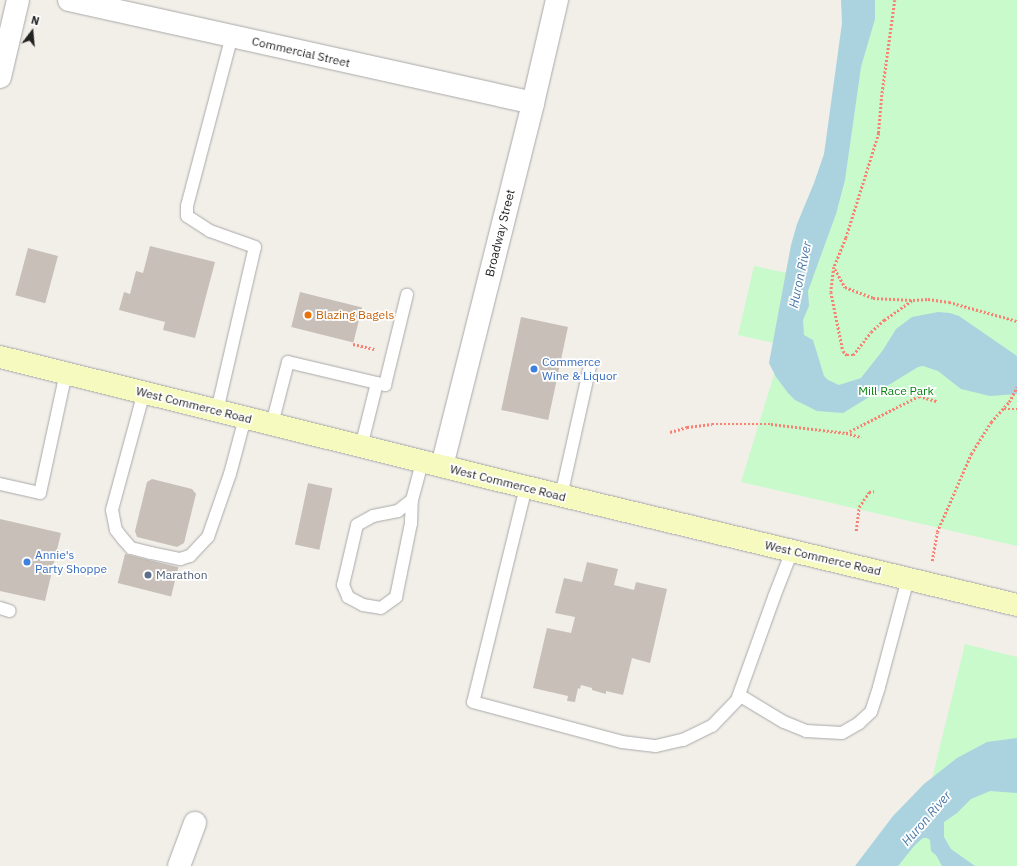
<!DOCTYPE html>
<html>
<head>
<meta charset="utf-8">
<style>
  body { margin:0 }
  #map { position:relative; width:1017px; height:866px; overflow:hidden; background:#f2efe9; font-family:"IBM Plex Sans",sans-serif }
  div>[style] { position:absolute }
  .park>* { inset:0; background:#c8facc }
  .water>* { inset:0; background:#aad3df }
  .building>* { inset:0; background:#c7bfb8; transform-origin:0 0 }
  .path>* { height:2.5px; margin-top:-1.25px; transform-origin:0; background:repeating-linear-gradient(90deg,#fa8072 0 2px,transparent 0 4px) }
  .roads { filter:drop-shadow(0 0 1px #a9a9a9) drop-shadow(0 0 1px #a9a9a9) }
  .service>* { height:12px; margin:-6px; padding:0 6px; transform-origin:6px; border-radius:6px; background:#fff }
  .minor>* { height:22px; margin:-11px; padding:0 11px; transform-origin:11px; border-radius:11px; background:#fff }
  .secondary>* { height:22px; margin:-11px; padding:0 11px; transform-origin:11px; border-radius:11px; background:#f7fabf }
  .dots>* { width:11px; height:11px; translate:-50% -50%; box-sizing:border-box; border:2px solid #fff; border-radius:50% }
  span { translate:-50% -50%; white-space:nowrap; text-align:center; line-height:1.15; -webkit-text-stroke:3.5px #fff; paint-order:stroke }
  .street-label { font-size:12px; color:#222 }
  .food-label { font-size:12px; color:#c56008 }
  .left { translate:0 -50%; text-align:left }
  .shop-label { font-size:12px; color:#366cbe }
  .park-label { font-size:12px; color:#0c8416 }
  .service-label { font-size:12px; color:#4e5e75 }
  .water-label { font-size:13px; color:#4a7aab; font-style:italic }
  .north { position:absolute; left:12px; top:12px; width:40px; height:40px; -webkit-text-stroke:3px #fff; paint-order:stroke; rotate:16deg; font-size:11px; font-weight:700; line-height:16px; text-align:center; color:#222 }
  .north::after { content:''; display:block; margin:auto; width:14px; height:18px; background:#222; clip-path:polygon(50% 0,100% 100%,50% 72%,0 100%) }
</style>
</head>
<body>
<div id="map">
  <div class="park">
    <div style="clip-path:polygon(863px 0,1017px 0,1017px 546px,741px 482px,783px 345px,738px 335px,754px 266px,802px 276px)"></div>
    <div style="clip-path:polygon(965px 644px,1017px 657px,1017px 866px,870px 866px,931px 783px)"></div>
  </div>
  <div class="water">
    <div style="clip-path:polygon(841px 0,875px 0,875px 19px,861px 67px,845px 180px,836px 214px,808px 291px,809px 306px,803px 320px,804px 335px,813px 340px,824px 376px,828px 380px,839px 385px,861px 378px,883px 350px,896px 329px,912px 317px,938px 312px,950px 313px,959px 316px,1017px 356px,1017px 394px,990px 396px,961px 389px,938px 371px,923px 366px,918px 367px,843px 413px,817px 411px,795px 400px,788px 393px,776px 377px,769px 363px,791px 245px,797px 224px,814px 183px,824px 154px,842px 23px)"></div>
    <div style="clip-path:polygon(1017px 738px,1017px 793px,990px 791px,971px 799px,957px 813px,944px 822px,944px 837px,951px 849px,975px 866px,942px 866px,936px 855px,931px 851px,930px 840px,927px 838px,923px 838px,915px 845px,898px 866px,855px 866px,893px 816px,924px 784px,957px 758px,987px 742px)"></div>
  </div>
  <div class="building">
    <div style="clip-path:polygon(150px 246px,215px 262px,195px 338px,163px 330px,165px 322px,119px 310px,124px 292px,130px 294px,136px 271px,143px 273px)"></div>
    <div style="left:28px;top:248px;width:31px;height:49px;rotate:15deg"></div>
    <div style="left:300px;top:292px;width:64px;height:36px;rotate:14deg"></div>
    <div style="left:521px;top:317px;width:48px;height:95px;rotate:12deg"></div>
    <div style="clip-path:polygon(152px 479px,192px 489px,196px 494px,184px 543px,177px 547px,137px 537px,135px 531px,147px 482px)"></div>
    <div style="left:308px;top:483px;width:25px;height:63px;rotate:12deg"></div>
    <div style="clip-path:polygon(0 519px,61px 533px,45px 601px,0 591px)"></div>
    <div style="left:125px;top:554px;width:55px;height:30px;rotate:14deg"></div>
    <div style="clip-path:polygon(587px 562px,618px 569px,614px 585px,634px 590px,636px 582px,667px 589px,650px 663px,632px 658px,623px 695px,606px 691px,606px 694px,592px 690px,592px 688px,581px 685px,580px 689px,578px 688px,575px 702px,567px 701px,568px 696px,533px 688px,547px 628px,571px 633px,575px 617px,555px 613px,564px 578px,582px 582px)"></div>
  </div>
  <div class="path">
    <div style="left:895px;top:0;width:96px;rotate:97.8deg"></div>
    <div style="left:882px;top:95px;width:38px;rotate:95deg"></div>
    <div style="left:879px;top:133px;width:110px;rotate:107.4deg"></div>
    <div style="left:846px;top:238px;width:31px;rotate:112deg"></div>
    <div style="left:834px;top:267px;width:25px;rotate:97deg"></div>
    <div style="left:831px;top:292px;width:60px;rotate:78.5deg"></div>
    <div style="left:843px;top:351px;width:6px;rotate:45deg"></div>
    <div style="left:847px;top:355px;width:6px"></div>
    <div style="left:853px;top:355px;width:29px;rotate:-52deg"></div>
    <div style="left:871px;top:332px;width:18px;rotate:-43deg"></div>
    <div style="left:884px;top:320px;width:35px;rotate:-35deg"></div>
    <div style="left:913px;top:300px;width:15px;rotate:-4deg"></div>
    <div style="left:928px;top:299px;width:21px;rotate:8deg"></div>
    <div style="left:949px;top:302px;width:71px;rotate:15.6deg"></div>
    <div style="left:835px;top:269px;width:21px;rotate:61deg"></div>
    <div style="left:845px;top:287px;width:30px;rotate:21deg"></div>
    <div style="left:873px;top:298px;width:40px;rotate:2.9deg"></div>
    <div style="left:353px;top:344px;width:22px;rotate:13deg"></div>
    <div style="left:1004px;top:409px;width:13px"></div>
    <div style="left:670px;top:432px;width:18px;rotate:-16deg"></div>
    <div style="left:687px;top:427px;width:25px;rotate:-7deg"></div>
    <div style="left:712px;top:424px;width:59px"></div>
    <div style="left:771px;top:424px;width:76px;rotate:6.8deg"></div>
    <div style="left:846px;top:433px;width:16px;rotate:15deg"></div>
    <div style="left:846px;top:433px;width:82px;rotate:-26.9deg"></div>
    <div style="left:919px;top:396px;width:19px;rotate:16deg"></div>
    <div style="left:856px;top:531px;width:24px;rotate:-83deg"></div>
    <div style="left:859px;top:507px;width:18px;rotate:-56deg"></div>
    <div style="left:869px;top:492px;width:5px;rotate:-11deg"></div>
    <div style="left:932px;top:561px;width:29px;rotate:-80deg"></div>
    <div style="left:937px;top:532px;width:85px;rotate:-66.4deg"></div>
    <div style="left:971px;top:454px;width:38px;rotate:-58deg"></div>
    <div style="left:991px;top:422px;width:27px;rotate:-48deg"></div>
    <div style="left:1009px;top:402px;width:17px;rotate:-62deg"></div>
  </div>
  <div class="roads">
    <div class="service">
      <div style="left:144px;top:392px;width:122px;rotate:105.2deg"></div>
      <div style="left:112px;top:510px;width:20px;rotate:79deg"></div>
      <div style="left:116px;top:530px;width:11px;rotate:52deg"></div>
      <div style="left:123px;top:539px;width:12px;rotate:48deg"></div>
      <div style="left:131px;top:548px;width:21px;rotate:14deg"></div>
      <div style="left:151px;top:553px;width:30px;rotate:12deg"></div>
      <div style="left:180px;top:559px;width:10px;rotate:-17deg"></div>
      <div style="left:190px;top:556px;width:26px;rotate:-47deg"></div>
      <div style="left:208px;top:537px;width:67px;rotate:-70.8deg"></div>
      <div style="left:230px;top:474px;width:58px;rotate:-75deg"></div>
      <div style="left:217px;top:411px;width:168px;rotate:-77deg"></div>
      <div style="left:255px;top:247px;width:48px;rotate:-160.4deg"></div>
      <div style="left:210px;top:231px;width:27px;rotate:-147deg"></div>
      <div style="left:187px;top:216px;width:10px;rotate:-90deg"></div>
      <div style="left:187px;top:206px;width:176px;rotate:-75.2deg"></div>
      <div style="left:272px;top:424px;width:64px;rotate:-75.5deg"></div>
      <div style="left:288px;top:362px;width:100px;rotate:13.3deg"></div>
      <div style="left:385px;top:385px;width:93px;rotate:-76.3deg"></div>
      <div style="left:361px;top:447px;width:66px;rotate:-76deg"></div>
      <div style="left:0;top:484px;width:41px;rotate:12.7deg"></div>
      <div style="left:40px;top:493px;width:123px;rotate:-77.8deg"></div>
      <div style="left:526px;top:487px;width:221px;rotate:103.8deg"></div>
      <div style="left:473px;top:702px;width:154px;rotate:15deg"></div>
      <div style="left:622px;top:742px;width:34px;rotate:7deg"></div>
      <div style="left:656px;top:746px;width:28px;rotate:-13deg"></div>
      <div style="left:683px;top:740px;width:32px;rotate:-26deg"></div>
      <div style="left:712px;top:726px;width:36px;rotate:-46deg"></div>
      <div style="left:737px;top:700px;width:109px;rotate:-70.2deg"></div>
      <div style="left:774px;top:597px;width:49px;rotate:-68.6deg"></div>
      <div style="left:561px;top:496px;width:133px;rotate:-77.4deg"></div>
      <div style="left:412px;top:500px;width:18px;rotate:142deg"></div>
      <div style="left:398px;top:511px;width:25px;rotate:169deg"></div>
      <div style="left:373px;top:516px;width:18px;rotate:151deg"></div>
      <div style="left:357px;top:525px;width:62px;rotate:103.1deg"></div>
      <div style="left:343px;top:585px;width:13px;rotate:67deg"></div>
      <div style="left:348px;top:597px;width:17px;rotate:28deg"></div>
      <div style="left:363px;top:605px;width:18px;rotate:9deg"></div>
      <div style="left:381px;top:608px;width:19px;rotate:-36deg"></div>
      <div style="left:396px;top:597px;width:76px;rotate:-78.5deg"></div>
      <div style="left:411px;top:523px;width:23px;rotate:-88deg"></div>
      <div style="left:412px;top:500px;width:39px;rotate:-75deg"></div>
      <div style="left:0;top:608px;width:10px;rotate:17deg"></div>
      <div style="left:739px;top:695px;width:52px;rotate:31deg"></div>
      <div style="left:784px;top:722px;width:24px;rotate:22deg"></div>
      <div style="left:806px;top:731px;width:36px;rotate:3deg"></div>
      <div style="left:842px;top:733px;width:20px;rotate:-30deg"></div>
      <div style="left:859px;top:723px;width:16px;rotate:-43deg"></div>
      <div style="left:871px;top:712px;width:26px;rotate:-72deg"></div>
      <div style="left:879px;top:687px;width:112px;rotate:-75deg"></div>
    </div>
    <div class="minor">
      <div style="left:69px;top:0;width:475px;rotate:12.5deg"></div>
      <div style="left:0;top:77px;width:79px;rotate:-76.8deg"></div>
      <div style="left:442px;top:466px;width:374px;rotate:-75.9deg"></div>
      <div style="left:533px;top:103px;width:106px;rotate:-76.9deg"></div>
      <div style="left:179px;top:866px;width:46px;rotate:-69.6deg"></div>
    </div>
    <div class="secondary">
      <div style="left:0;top:357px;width:542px;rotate:13.88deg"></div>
      <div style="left:526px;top:487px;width:505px;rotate:13.51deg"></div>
    </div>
  </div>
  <div class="dots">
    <div style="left:308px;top:315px;background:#e8710a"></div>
    <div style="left:534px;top:369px;background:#3f7fe0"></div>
    <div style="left:27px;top:562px;background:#3f7fe0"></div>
    <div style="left:148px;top:575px;background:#5c6f8a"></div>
  </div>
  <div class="street-label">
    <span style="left:301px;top:52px;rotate:13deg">Commercial Street</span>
    <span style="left:500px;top:233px;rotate:-76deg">Broadway Street</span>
    <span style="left:194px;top:405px;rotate:14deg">West Commerce Road</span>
    <span style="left:508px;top:483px;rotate:14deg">West Commerce Road</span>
    <span style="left:823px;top:558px;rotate:13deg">West Commerce Road</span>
  </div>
  <div class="food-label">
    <span class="left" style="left:316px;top:315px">Blazing Bagels</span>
  </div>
  <div class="shop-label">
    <span class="left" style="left:542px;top:369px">Commerce<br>Wine &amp; Liquor</span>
    <span class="left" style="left:35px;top:562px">Annie's<br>Party Shoppe</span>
  </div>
  <div class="park-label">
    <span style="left:896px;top:391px">Mill Race Park</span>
  </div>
  <div class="service-label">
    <span class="left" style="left:156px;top:575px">Marathon</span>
  </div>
  <div class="water-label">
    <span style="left:801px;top:275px;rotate:-78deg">Huron River</span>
    <span style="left:927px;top:819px;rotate:-49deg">Huron River</span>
  </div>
  <div class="north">N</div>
</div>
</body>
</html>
